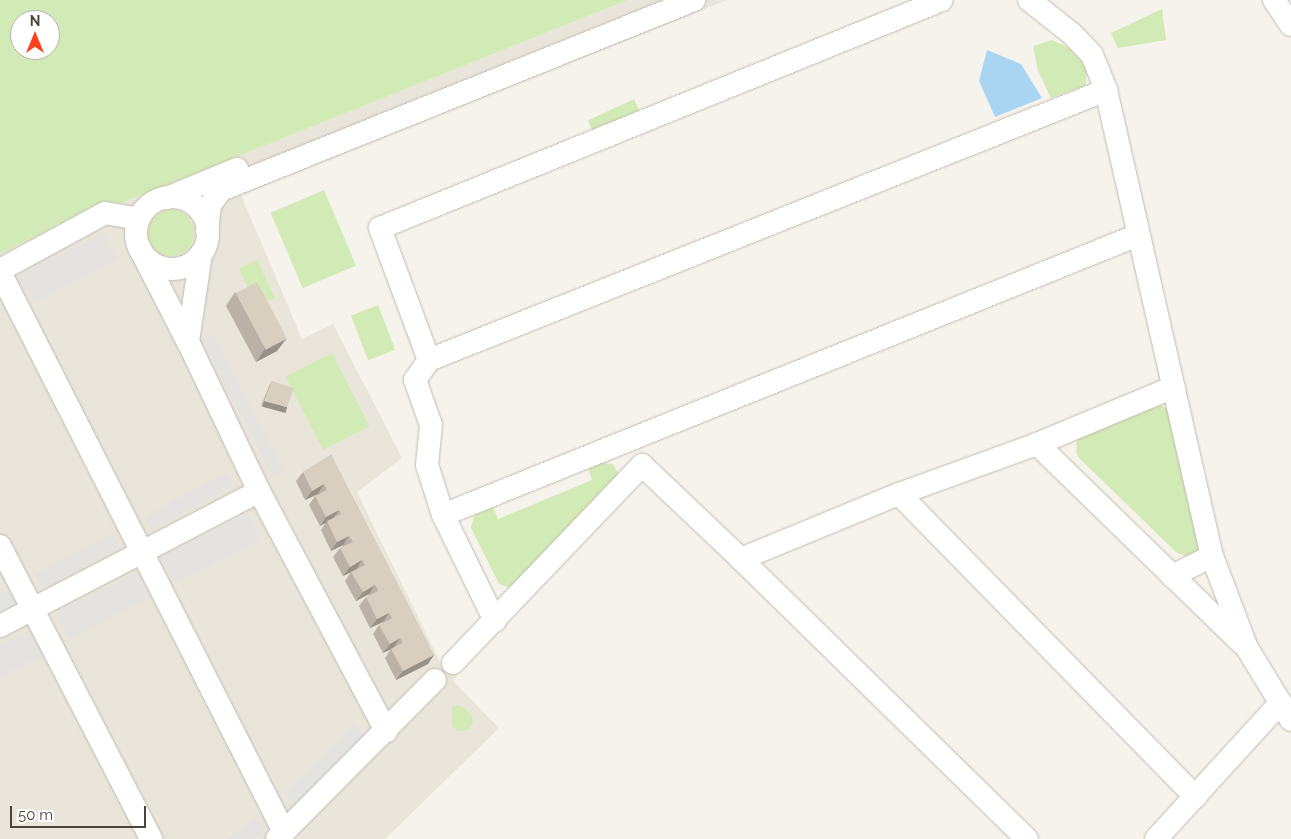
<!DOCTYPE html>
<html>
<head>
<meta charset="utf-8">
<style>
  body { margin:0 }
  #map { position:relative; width:1291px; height:839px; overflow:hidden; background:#f6f3ec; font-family:Raleway,sans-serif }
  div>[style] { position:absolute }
  .residential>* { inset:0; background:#eae5da }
  .green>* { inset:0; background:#d2eab5; transform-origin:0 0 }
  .round { border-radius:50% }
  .parking>* { inset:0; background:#e5e3e0; transform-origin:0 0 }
  .water>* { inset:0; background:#a9d4f2 }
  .roads { filter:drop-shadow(0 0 1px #c2bbae) drop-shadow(0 0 1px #c2bbae) }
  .minor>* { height:22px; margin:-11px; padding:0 11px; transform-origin:11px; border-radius:11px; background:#fff }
  .minor>.ring { margin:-11px; padding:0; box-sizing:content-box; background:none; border:22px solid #fff; border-radius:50% }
  .wall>* { inset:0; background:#bab2a6 }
  .shaded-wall>* { inset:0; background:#979187; transform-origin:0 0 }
  .building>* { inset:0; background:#d8cfc1; transform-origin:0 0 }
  span { translate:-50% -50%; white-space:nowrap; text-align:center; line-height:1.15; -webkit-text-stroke:5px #fff; paint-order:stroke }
  .north { position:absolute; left:10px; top:10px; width:50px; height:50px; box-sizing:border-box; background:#fff; border:1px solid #b7b4b0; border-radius:50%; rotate:0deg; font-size:14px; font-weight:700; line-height:20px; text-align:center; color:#4b4439 }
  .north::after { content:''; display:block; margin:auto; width:18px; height:22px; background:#fc3f1d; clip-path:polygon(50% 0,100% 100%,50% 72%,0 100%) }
  .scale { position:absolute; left:10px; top:806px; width:136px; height:22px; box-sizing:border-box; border:2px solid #4b4439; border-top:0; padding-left:6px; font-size:15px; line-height:18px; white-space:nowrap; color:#4b4439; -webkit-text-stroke:4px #fff; paint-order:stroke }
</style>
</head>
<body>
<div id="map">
  <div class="residential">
    <div style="clip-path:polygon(628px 0,727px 0,241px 195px,302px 339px,333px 324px,402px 458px,357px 492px,440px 662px,457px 676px,453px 681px,499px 728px,385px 839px,0 839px,0 254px,103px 201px,121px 203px)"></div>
  </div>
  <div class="green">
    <div style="clip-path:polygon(evenodd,0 0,628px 0,121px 203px,103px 201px,0 254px,0 0,20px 20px,50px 20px,50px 50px,20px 50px,20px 20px)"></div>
    <div style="clip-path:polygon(1162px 9px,1166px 40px,1118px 48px,1111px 33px)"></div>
    <div style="clip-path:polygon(1052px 40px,1069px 48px,1087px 68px,1086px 85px,1051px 98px,1038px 71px,1033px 46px)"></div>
    <div style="left:634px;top:99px;width:17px;height:51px;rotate:65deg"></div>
    <div style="left:324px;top:190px;width:82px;height:58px;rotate:67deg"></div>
    <div class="round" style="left:148px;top:210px;width:46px;height:46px"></div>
    <div style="left:257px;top:260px;width:42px;height:20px;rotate:65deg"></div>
    <div style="left:378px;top:305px;width:48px;height:29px;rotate:69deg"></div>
    <div style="left:332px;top:353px;width:82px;height:52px;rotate:63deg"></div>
    <div style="clip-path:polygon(1158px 404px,1171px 411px,1202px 549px,1187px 556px,1177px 553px,1078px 457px,1076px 451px,1077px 439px)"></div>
    <div style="clip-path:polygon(603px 463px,613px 464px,620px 476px,510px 588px,499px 584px,471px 528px,474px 516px,493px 507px,498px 519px,592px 480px,588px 467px)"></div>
    <div style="clip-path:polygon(457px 705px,462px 706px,471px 715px,473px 723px,468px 730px,458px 731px,452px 726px,452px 707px)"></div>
  </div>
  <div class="parking">
    <div style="left:103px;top:232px;width:30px;height:95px;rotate:62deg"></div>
    <div style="left:212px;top:334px;width:154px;height:13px;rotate:62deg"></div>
    <div style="left:226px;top:473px;width:15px;height:93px;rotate:62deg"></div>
    <div style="left:247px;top:514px;width:29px;height:96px;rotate:63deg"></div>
    <div style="left:113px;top:534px;width:16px;height:88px;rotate:63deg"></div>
    <div style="left:142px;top:569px;width:29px;height:96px;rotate:63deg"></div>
    <div style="clip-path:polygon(11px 589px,18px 603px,0 612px,0 595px)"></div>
    <div style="clip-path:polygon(38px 625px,50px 651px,0 677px,0 644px)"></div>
    <div style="left:354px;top:724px;width:16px;height:99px;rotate:45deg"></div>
    <div style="clip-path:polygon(259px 817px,267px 829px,256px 839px,226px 839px)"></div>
  </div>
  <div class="water">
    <div style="clip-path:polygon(987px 50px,1021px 64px,1042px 98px,995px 117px,979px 81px)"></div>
  </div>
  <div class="roads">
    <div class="minor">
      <div style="left:1029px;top:0;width:53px;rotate:38.2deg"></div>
      <div style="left:1071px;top:33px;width:30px;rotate:46deg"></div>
      <div style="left:1092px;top:55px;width:38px;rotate:68deg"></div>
      <div style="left:1106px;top:90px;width:478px;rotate:77.2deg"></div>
      <div style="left:1212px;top:556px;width:98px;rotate:69.2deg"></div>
      <div style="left:1247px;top:648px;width:84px;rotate:58.6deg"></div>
      <div style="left:1274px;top:0;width:30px;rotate:56deg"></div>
      <div class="ring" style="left:136px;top:197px;width:50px;height:50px"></div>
      <div style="left:167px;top:198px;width:76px;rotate:-22.5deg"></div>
      <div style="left:207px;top:230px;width:25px;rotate:-83deg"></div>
      <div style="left:210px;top:205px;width:19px;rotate:-54deg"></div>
      <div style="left:221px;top:190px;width:510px;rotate:-21.88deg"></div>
      <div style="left:139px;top:247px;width:114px;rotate:62.8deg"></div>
      <div style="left:191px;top:348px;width:158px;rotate:64.6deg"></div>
      <div style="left:259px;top:491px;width:272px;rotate:62.1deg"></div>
      <div style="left:0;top:270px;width:119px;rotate:-28.5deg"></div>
      <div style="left:105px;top:213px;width:34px;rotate:10deg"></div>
      <div style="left:0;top:272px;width:628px;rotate:63.11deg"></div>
      <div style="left:188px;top:341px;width:88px;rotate:-81.5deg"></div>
      <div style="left:429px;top:360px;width:729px;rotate:-21.74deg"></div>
      <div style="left:1037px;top:444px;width:287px;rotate:44.2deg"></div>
      <div style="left:899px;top:494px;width:424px;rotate:45.6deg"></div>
      <div style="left:443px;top:515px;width:749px;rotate:-21.94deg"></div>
      <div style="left:0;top:546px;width:330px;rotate:62.7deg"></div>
      <div style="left:741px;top:559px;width:171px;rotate:-22.4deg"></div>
      <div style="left:899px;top:494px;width:147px;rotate:-19.9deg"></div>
      <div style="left:1037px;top:444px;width:148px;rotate:-22.6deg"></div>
      <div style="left:1172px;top:576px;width:45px;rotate:-26.6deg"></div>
      <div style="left:495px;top:621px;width:118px;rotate:-116.1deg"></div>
      <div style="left:443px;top:515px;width:52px;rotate:-107.7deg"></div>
      <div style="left:427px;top:465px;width:40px;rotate:-84.3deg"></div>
      <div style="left:431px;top:425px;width:48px;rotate:-109.6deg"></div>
      <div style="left:415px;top:380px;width:24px;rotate:-55deg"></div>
      <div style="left:429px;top:360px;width:141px;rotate:-110.4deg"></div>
      <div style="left:380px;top:228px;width:606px;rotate:-22.08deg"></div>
      <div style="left:0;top:626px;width:292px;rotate:-27.5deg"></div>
      <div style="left:453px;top:663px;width:274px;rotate:-46.3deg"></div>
      <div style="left:642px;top:465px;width:137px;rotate:43.5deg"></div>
      <div style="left:741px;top:559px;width:400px;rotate:44.4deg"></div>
      <div style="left:277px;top:839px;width:224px;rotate:-45.2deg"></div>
      <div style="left:1156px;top:839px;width:185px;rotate:-47.6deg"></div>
    </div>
  </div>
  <div class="wall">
    <div style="clip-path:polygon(235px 292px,277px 351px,256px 362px,226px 306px)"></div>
    <div style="clip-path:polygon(272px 381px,284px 412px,261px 406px,269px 386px)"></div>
    <div style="clip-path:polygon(331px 455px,434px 655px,428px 664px,396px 680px,385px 658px,391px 649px,394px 648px,383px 653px,373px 634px,379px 625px,383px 623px,383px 622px,370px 628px,359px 606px,366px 597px,369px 595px,369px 594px,356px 601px,345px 581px,351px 572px,343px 576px,333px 557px,340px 548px,343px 546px,343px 545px,331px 551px,321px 530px,326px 522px,320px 526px,309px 505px,315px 496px,318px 494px,305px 500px,296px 481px,303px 472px)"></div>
  </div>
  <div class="shaded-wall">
    <div style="clip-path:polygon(287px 338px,277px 351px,256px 362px,265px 349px)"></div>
    <div style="left:264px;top:401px;width:24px;height:6px;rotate:15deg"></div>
    <div style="clip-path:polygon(324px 484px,318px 494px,305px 500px,312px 491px)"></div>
    <div style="clip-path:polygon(339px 510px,333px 519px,320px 526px,326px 517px)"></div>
    <div style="clip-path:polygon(349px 536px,343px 545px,331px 551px,337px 542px)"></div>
    <div style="clip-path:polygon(362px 560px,356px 570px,343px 576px,350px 567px)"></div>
    <div style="clip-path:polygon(375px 585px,369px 594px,356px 601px,363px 592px)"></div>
    <div style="clip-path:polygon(389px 613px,383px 622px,370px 628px,377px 619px)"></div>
    <div style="clip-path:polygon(400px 638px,393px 648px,383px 653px,390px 644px)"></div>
    <div style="clip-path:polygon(434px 655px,428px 664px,396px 680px,403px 671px)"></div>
  </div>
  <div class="building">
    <div style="left:257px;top:282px;width:64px;height:24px;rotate:62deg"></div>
    <div style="clip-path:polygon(272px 381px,294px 388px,287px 407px,264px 401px)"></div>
    <div style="clip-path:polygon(331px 455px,434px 655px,403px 671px,391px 649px,402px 643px,402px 641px,400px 638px,390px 644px,379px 625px,392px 618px,389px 613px,377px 619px,366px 597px,378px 591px,377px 588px,375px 585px,363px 592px,351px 572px,365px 565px,362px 560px,350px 567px,340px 548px,353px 542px,349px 536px,337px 542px,327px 521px,341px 514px,339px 510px,326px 517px,315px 496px,327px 490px,324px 484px,312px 491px,303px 472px)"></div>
  </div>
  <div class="north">N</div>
  <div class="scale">50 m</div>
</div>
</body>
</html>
